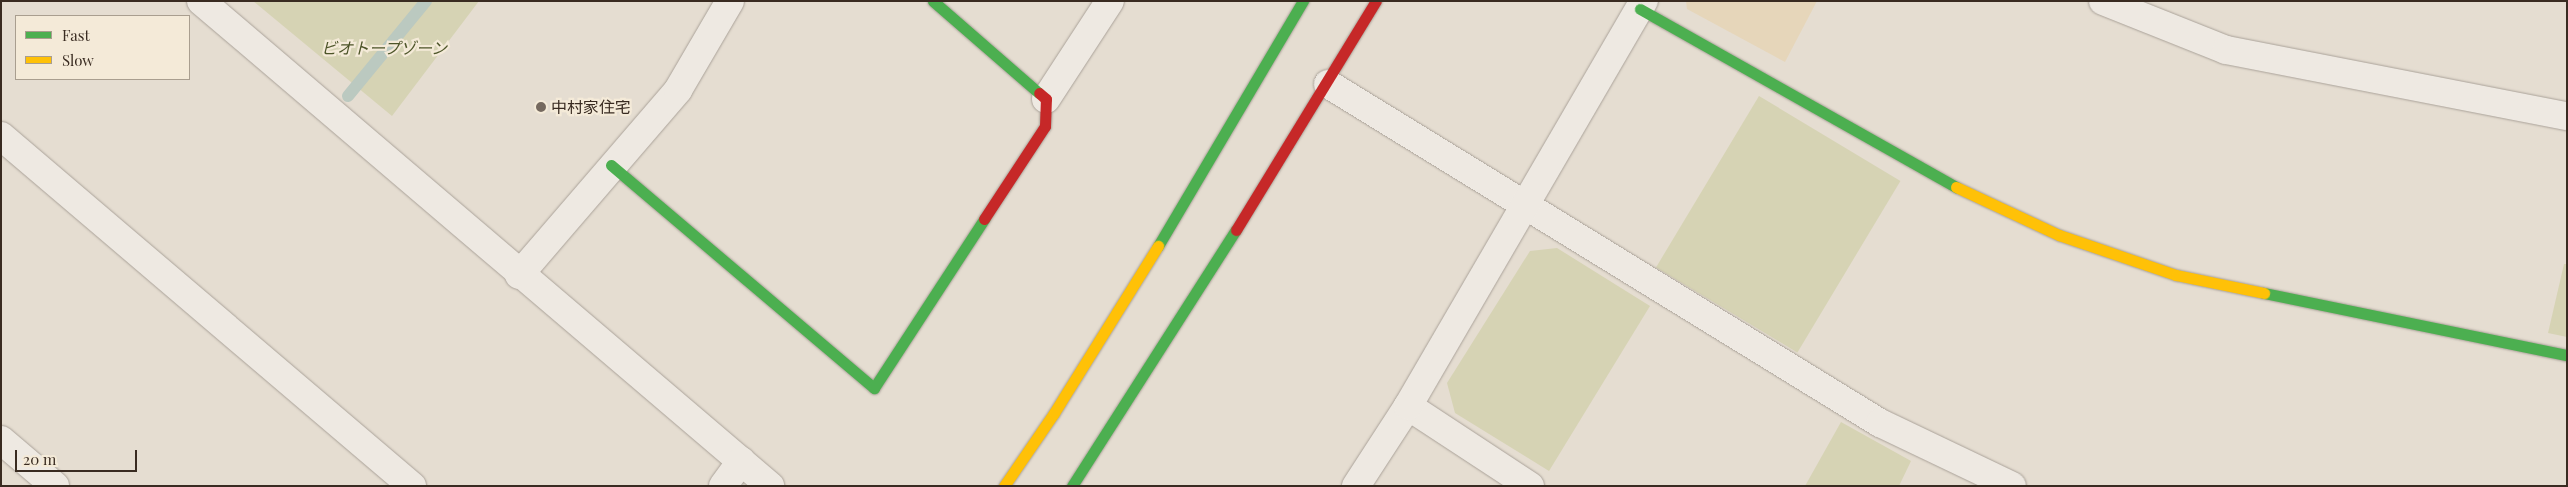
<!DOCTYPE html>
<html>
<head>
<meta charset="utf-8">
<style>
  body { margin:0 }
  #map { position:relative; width:2568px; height:487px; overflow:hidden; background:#e5ddd1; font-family:"Playfair Display","Noto Sans JP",serif }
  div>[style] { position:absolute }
  .green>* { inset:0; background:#d6d3b4; transform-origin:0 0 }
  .sand>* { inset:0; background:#e6d6ba }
  .stream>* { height:12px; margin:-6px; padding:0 6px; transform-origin:6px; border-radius:6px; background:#bbc9c0 }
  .roads { filter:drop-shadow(0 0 1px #aaa299) drop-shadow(0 0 1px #aaa299) }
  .street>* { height:28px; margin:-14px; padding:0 14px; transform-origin:14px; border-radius:14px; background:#eee9e2 }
  .fast>* { height:11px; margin:-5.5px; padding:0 5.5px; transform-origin:5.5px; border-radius:5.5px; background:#4caf50 }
  .slow>* { height:11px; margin:-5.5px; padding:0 5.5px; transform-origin:5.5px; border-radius:5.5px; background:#ffc107 }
  .jam>* { height:11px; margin:-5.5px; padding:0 5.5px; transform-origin:5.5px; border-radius:5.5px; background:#c62828 }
  .dots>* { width:14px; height:14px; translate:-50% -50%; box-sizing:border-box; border:2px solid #f4ead8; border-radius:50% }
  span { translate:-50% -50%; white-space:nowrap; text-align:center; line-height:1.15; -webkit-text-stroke:4.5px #f4ead8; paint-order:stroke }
  .park-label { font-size:16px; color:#4d5529; font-style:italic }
  .poi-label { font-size:16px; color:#392b21 }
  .left { translate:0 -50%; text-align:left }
  .frame { position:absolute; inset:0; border:2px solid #392b21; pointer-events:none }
  .legend { position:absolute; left:15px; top:15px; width:175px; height:65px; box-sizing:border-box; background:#f4ead8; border:1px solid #a99e8f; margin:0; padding:6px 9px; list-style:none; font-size:15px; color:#392b21 }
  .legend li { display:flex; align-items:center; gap:10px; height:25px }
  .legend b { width:25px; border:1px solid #a99e8f }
  .scale { position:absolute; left:15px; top:450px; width:122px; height:22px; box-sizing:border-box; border:2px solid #392b21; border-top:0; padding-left:6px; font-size:15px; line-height:18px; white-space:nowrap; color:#392b21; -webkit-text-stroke:4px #f4ead8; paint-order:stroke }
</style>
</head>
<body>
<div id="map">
  <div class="green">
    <div style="clip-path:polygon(253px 1px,479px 1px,392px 116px)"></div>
    <div style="left:1759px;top:96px;width:165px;height:200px;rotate:31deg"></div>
    <div style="clip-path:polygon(1557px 248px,1650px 306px,1549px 471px,1455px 413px,1447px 383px,1530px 251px)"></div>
    <div style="clip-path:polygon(2564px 264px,2567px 264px,2567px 337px,2548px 333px)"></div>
    <div style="clip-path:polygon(1841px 422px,1911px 461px,1899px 486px,1805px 486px)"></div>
  </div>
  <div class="sand">
    <div style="clip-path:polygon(1686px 1px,1817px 1px,1785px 62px,1687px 9px)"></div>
  </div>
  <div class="stream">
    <div style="left:348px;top:96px;width:123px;rotate:-50.6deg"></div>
  </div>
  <div class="roads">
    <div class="street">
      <div style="left:201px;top:1px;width:748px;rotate:40.44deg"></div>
      <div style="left:2103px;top:1px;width:132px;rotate:21.7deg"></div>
      <div style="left:2226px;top:50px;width:347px;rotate:11deg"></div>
      <div style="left:1328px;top:84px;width:648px;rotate:31.56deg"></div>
      <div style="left:1880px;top:423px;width:146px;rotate:25.5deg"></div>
      <div style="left:1046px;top:99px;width:117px;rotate:-56.9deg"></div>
      <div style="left:1px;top:136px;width:540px;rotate:40.42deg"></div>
      <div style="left:519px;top:275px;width:244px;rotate:-49.3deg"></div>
      <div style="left:678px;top:90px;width:103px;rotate:-59.7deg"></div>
      <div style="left:1408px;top:406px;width:146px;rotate:33.3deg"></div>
      <div style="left:1px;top:440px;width:71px;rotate:40.4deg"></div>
      <div style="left:723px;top:486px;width:31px;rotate:-54deg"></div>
      <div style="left:1356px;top:486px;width:95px;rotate:-57deg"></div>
      <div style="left:1408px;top:406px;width:469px;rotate:-59.8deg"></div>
    </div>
    <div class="fast">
      <div style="left:933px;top:1px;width:140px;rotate:41deg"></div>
      <div style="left:1640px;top:9px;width:363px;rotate:29.4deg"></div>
      <div style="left:611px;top:165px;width:345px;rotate:40.3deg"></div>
      <div style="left:874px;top:388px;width:202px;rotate:-56.9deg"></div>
      <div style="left:1158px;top:246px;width:285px;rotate:-59.4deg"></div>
      <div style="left:2264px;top:293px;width:309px;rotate:11.6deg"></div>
      <div style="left:1072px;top:486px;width:304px;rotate:-57.4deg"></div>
    </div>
    <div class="slow">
      <div style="left:1956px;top:187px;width:114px;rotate:25deg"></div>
      <div style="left:2059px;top:235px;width:124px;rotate:18.9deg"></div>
      <div style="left:2176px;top:275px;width:90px;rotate:11.6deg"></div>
      <div style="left:1004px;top:486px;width:88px;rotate:-55.6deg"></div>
      <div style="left:1054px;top:413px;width:197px;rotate:-58.1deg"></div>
    </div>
    <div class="jam">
      <div style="left:984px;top:219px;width:111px;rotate:-56.7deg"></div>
      <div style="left:1045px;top:126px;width:27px;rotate:-88deg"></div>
      <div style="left:1046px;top:99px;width:9px;rotate:-139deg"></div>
      <div style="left:1236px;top:230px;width:268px;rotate:-58.6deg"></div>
    </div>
  </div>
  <div class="dots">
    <div style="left:541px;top:107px;background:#75695f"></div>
  </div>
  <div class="park-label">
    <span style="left:384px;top:48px">ビオトープゾーン</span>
  </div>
  <div class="poi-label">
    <span class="left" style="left:551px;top:107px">中村家住宅</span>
  </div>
  <div class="frame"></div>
  <ul class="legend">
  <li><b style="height:6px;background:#4caf50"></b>Fast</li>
  <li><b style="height:6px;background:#ffc107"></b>Slow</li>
  </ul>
  <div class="scale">20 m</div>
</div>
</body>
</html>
